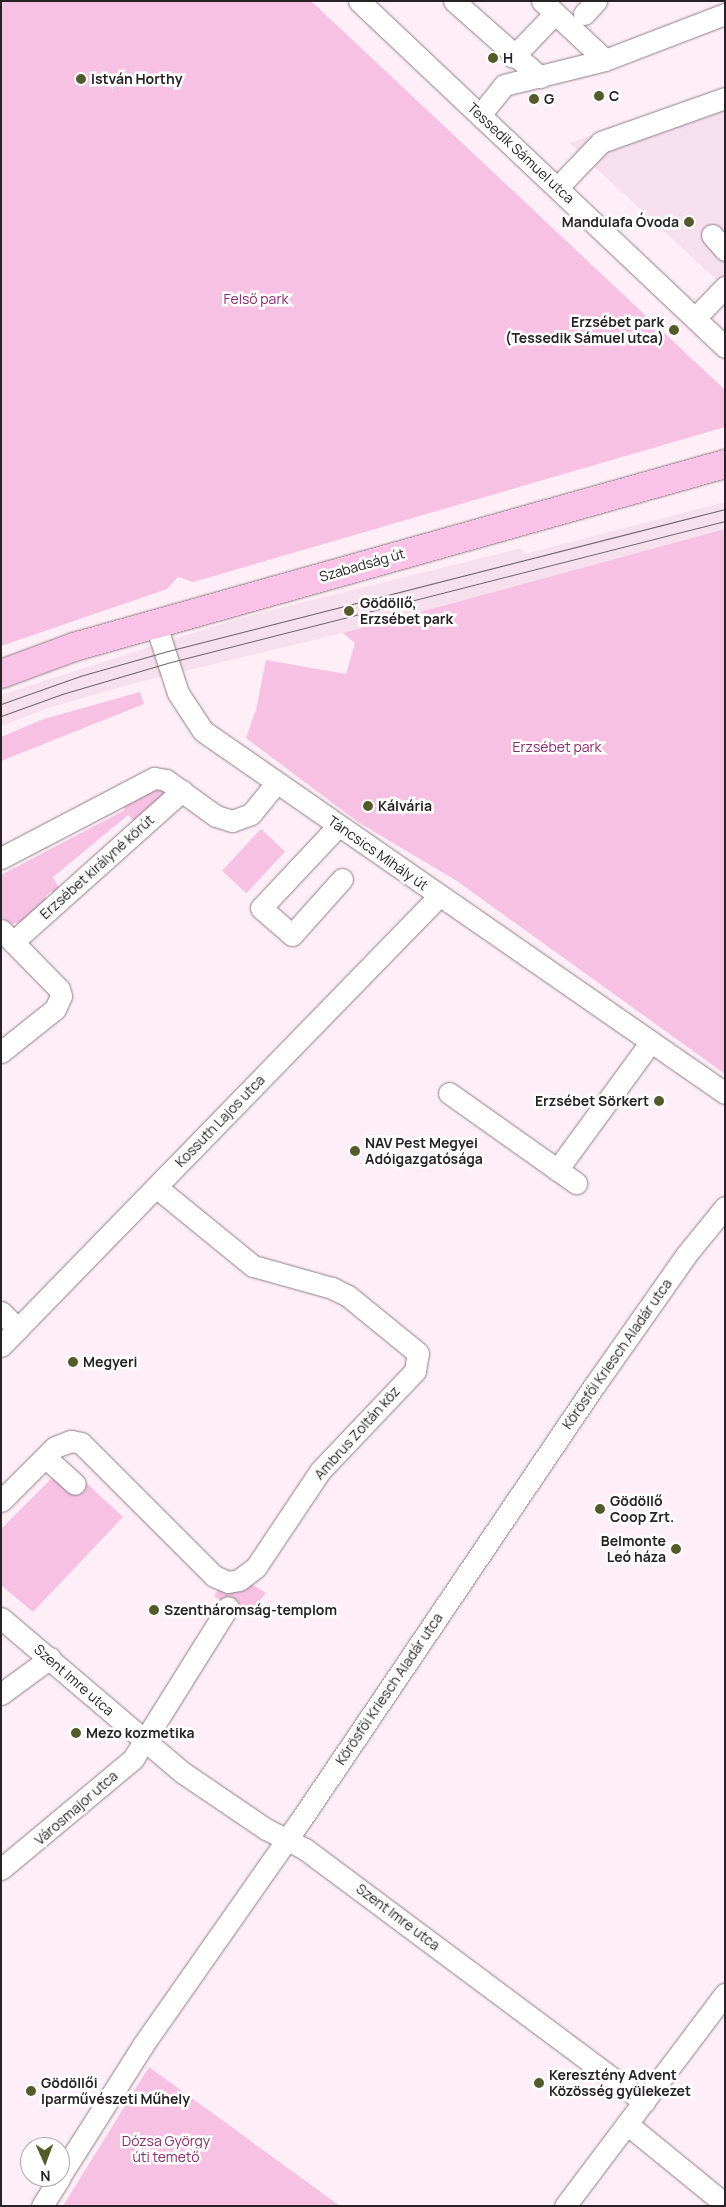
<!DOCTYPE html>
<html>
<head>
<meta charset="utf-8">
<style>
  body { margin:0 }
  #map { position:relative; width:726px; height:2207px; overflow:hidden; background:#feeef7; font-family:Manrope,sans-serif }
  div>[style] { position:absolute }
  .built>* { inset:0; background:#f7e0ee }
  .green>* { inset:0; background:#f6c1e2; transform-origin:0 0 }
  .roads { filter:drop-shadow(0 0 1px #8c7e87) drop-shadow(0 0 1px #8c7e87) }
  .minor>* { height:21px; margin:-10.5px; padding:0 10.5px; transform-origin:10.5px; border-radius:10.5px; background:#fff }
  .major>* { height:28px; margin:-14px; padding:0 14px; transform-origin:14px; border-radius:14px; background:#fbc2e7 }
  .tram>* { height:1px; margin:-0.5px; padding:0 0.5px; transform-origin:0.5px; border-radius:0.5px; background:#6f666b }
  .dots>* { width:14px; height:14px; translate:-50% -50%; box-sizing:border-box; border:2px solid #fff; border-radius:50% }
  span { translate:-50% -50%; white-space:nowrap; text-align:center; line-height:1.15; -webkit-text-stroke:5px #fff; paint-order:stroke }
  .poi-label { font-size:14px; color:#272225; font-weight:700 }
  .left { translate:0 -50%; text-align:left }
  .right { translate:-100% -50%; text-align:right }
  .street-label { font-size:14px; color:#272225 }
  .park-label { font-size:14px; color:#872b6d }
  .frame { position:absolute; inset:0; border:2px solid #272225; pointer-events:none }
  .north { position:absolute; left:20px; top:2137px; width:50px; height:50px; box-sizing:border-box; background:#fff; border:1px solid #a9a7a8; border-radius:50%; rotate:178deg; font-size:14px; font-weight:700; line-height:20px; text-align:center; color:#272225 }
  .north::after { content:''; display:block; margin:auto; width:18px; height:22px; background:#535b2a; clip-path:polygon(50% 0,100% 100%,50% 72%,0 100%) }
</style>
</head>
<body>
<div id="map">
  <div class="built">
    <div style="clip-path:polygon(725px 91px,725px 288px,569px 143px)"></div>
    <div style="clip-path:polygon(725px 502px,725px 529px,343px 633px,139px 682px,51px 707px,1px 726px,1px 695px,240px 618px,522px 548px,524px 554px)"></div>
  </div>
  <div class="green">
    <div style="clip-path:polygon(1px 1px,311px 1px,725px 390px,725px 427px,193px 582px,178px 577px,167px 589px,1px 646px)"></div>
    <div style="clip-path:polygon(725px 529px,725px 1074px,457px 881px,358px 822px,246px 738px,256px 710px,266px 660px,346px 674px,355px 643px,343px 633px)"></div>
    <div style="clip-path:polygon(140px 692px,144px 704px,1px 761px,1px 737px,44px 719px)"></div>
    <div style="clip-path:polygon(151px 785px,166px 792px,136px 823px,128px 815px,53px 877px,59px 888px,54px 894px,51px 891px,45px 897px,47px 900px,23px 921px,11px 924px,1px 917px,1px 875px,125px 810px,121px 802px)"></div>
    <div style="left:261px;top:829px;width:33px;height:57px;rotate:43deg"></div>
    <div style="clip-path:polygon(52px 1478px,81px 1478px,123px 1517px,33px 1612px,1px 1585px,1px 1529px)"></div>
    <div style="clip-path:polygon(250px 1583px,266px 1593px,246px 1618px,214px 1596px,220px 1587px)"></div>
    <div style="clip-path:polygon(149px 2067px,340px 2206px,63px 2206px)"></div>
  </div>
  <div class="roads">
    <div class="minor">
      <div style="left:359px;top:1px;width:504px;rotate:43.39deg"></div>
      <div style="left:454px;top:1px;width:115px;rotate:41.5deg"></div>
      <div style="left:542px;top:1px;width:86px;rotate:43.1deg"></div>
      <div style="left:584px;top:14px;width:18px;rotate:-47deg"></div>
      <div style="left:513px;top:57px;width:61px;rotate:-46.3deg"></div>
      <div style="left:480px;top:115px;width:38px;rotate:-51deg"></div>
      <div style="left:504px;top:85px;width:104px;rotate:-13.9deg"></div>
      <div style="left:605px;top:60px;width:129px;rotate:-21deg"></div>
      <div style="left:558px;top:187px;width:62px;rotate:-46.3deg"></div>
      <div style="left:601px;top:142px;width:132px;rotate:-19.5deg"></div>
      <div style="left:712px;top:235px;width:20px;rotate:49deg"></div>
      <div style="left:696px;top:317px;width:42px;rotate:-46deg"></div>
      <div style="left:156px;top:625px;width:71px;rotate:72.1deg"></div>
      <div style="left:178px;top:693px;width:45px;rotate:56.7deg"></div>
      <div style="left:203px;top:731px;width:635px;rotate:34.74deg"></div>
      <div style="left:338px;top:826px;width:112px;rotate:133.2deg"></div>
      <div style="left:261px;top:908px;width:41px;rotate:41.1deg"></div>
      <div style="left:292px;top:935px;width:75px;rotate:-48.2deg"></div>
      <div style="left:1px;top:858px;width:173px;rotate:-27.6deg"></div>
      <div style="left:154px;top:778px;width:12px;rotate:9deg"></div>
      <div style="left:166px;top:780px;width:62px;rotate:35.8deg"></div>
      <div style="left:216px;top:816px;width:17px;rotate:17deg"></div>
      <div style="left:232px;top:821px;width:20px;rotate:-20deg"></div>
      <div style="left:251px;top:814px;width:41px;rotate:-50.9deg"></div>
      <div style="left:1px;top:930px;width:17px;rotate:45deg"></div>
      <div style="left:13px;top:942px;width:227px;rotate:-41.8deg"></div>
      <div style="left:1px;top:1052px;width:69px;rotate:-38.5deg"></div>
      <div style="left:55px;top:1009px;width:14px;rotate:-65deg"></div>
      <div style="left:61px;top:996px;width:7px;rotate:-106deg"></div>
      <div style="left:59px;top:989px;width:66px;rotate:-134.4deg"></div>
      <div style="left:449px;top:1093px;width:156px;rotate:35.3deg"></div>
      <div style="left:557px;top:1170px;width:157px;rotate:-53.8deg"></div>
      <div style="left:1px;top:1312px;width:24px;rotate:45deg"></div>
      <div style="left:1px;top:1346px;width:629px;rotate:-45.77deg"></div>
      <div style="left:45px;top:1457px;width:40px;rotate:42deg"></div>
      <div style="left:1px;top:1501px;width:76px;rotate:-45deg"></div>
      <div style="left:55px;top:1447px;width:17px;rotate:-21deg"></div>
      <div style="left:71px;top:1441px;width:10px;rotate:11deg"></div>
      <div style="left:81px;top:1443px;width:188px;rotate:45deg"></div>
      <div style="left:214px;top:1576px;width:15px;rotate:23deg"></div>
      <div style="left:228px;top:1582px;width:11px;rotate:-10deg"></div>
      <div style="left:239px;top:1580px;width:21px;rotate:-37deg"></div>
      <div style="left:256px;top:1567px;width:115px;rotate:-56.3deg"></div>
      <div style="left:320px;top:1471px;width:138px;rotate:-46.5deg"></div>
      <div style="left:415px;top:1371px;width:18px;rotate:-81deg"></div>
      <div style="left:418px;top:1353px;width:90px;rotate:-140.8deg"></div>
      <div style="left:348px;top:1296px;width:18px;rotate:-153deg"></div>
      <div style="left:332px;top:1288px;width:82px;rotate:-164.4deg"></div>
      <div style="left:253px;top:1266px;width:125px;rotate:-140.8deg"></div>
      <div style="left:1px;top:1618px;width:238px;rotate:40.4deg"></div>
      <div style="left:182px;top:1772px;width:102px;rotate:34.2deg"></div>
      <div style="left:266px;top:1829px;width:44px;rotate:27.1deg"></div>
      <div style="left:305px;top:1849px;width:423px;rotate:36.7deg"></div>
      <div style="left:1px;top:1694px;width:61px;rotate:-36.3deg"></div>
      <div style="left:1px;top:1869px;width:172px;rotate:-39.8deg"></div>
      <div style="left:133px;top:1759px;width:179px;rotate:-58deg"></div>
      <div style="left:627px;top:2124px;width:127px;rotate:39.2deg"></div>
      <div style="left:60px;top:2176px;width:155px;rotate:-57.6deg"></div>
      <div style="left:143px;top:2045px;width:274px;rotate:-55deg"></div>
      <div style="left:300px;top:1821px;width:525px;rotate:-55.95deg"></div>
      <div style="left:594px;top:1386px;width:160px;rotate:-54.9deg"></div>
      <div style="left:686px;top:1255px;width:62px;rotate:-50.9deg"></div>
      <div style="left:42px;top:2206px;width:34px;rotate:-58deg"></div>
      <div style="left:565px;top:2206px;width:266px;rotate:-53deg"></div>
    </div>
    <div class="major">
      <div style="left:1px;top:674px;width:78px;rotate:-20.3deg"></div>
      <div style="left:74px;top:647px;width:676px;rotate:-15.7deg"></div>
    </div>
  </div>
  <div class="tram">
    <div style="left:1px;top:704px;width:84px;rotate:-19.5deg"></div>
    <div style="left:80px;top:676px;width:87px;rotate:-15.9deg"></div>
    <div style="left:164px;top:652px;width:579px;rotate:-14.3deg"></div>
    <div style="left:1px;top:716px;width:65px;rotate:-19.8deg"></div>
    <div style="left:62px;top:694px;width:109px;rotate:-16.4deg"></div>
    <div style="left:167px;top:663px;width:576px;rotate:-14.28deg"></div>
  </div>
  <div class="dots">
    <div style="left:493px;top:58px;background:#535b2a"></div>
    <div style="left:81px;top:79px;background:#535b2a"></div>
    <div style="left:599px;top:96px;background:#535b2a"></div>
    <div style="left:534px;top:99px;background:#535b2a"></div>
    <div style="left:689px;top:222px;background:#535b2a"></div>
    <div style="left:674px;top:330px;background:#535b2a"></div>
    <div style="left:349px;top:611px;background:#535b2a"></div>
    <div style="left:368px;top:806px;background:#535b2a"></div>
    <div style="left:659px;top:1101px;background:#535b2a"></div>
    <div style="left:355px;top:1151px;background:#535b2a"></div>
    <div style="left:73px;top:1362px;background:#535b2a"></div>
    <div style="left:600px;top:1509px;background:#535b2a"></div>
    <div style="left:676px;top:1549px;background:#535b2a"></div>
    <div style="left:154px;top:1610px;background:#535b2a"></div>
    <div style="left:76px;top:1733px;background:#535b2a"></div>
    <div style="left:539px;top:2083px;background:#535b2a"></div>
    <div style="left:31px;top:2091px;background:#535b2a"></div>
  </div>
  <div class="poi-label">
    <span class="left" style="left:503px;top:58px">H</span>
    <span class="left" style="left:91px;top:79px">István Horthy</span>
    <span class="left" style="left:609px;top:96px">C</span>
    <span class="left" style="left:544px;top:99px">G</span>
    <span class="right" style="left:679px;top:222px">Mandulafa Óvoda</span>
    <span class="right" style="left:664px;top:330px">Erzsébet park<br>(Tessedik Sámuel utca)</span>
    <span class="left" style="left:360px;top:611px">Gödöllő,<br>Erzsébet park</span>
    <span class="left" style="left:378px;top:806px">Kálvária</span>
    <span class="right" style="left:649px;top:1101px">Erzsébet Sörkert</span>
    <span class="left" style="left:365px;top:1151px">NAV Pest Megyei<br>Adóigazgatósága</span>
    <span class="left" style="left:83px;top:1362px">Megyeri</span>
    <span class="left" style="left:610px;top:1509px">Gödöllő<br>Coop Zrt.</span>
    <span class="right" style="left:666px;top:1549px">Belmonte<br>Leó háza</span>
    <span class="left" style="left:164px;top:1610px">Szentháromság-templom</span>
    <span class="left" style="left:86px;top:1733px">Mezo kozmetika</span>
    <span class="left" style="left:549px;top:2083px">Keresztény Advent<br>Közösség gyülekezet</span>
    <span class="left" style="left:41px;top:2091px">Gödöllői<br>Iparművészeti Műhely</span>
  </div>
  <div class="street-label">
    <span style="left:521px;top:153px;rotate:43deg">Tessedik Sámuel utca</span>
    <span style="left:362px;top:565px;rotate:-16deg">Szabadság út</span>
    <span style="left:378px;top:853px;rotate:35deg">Táncsics Mihály út</span>
    <span style="left:97px;top:867px;rotate:-42deg">Erzsébet királyné körút</span>
    <span style="left:220px;top:1121px;rotate:-46deg">Kossuth Lajos utca</span>
    <span style="left:617px;top:1354px;rotate:-55deg">Körösfői Kriesch Aladár utca</span>
    <span style="left:357px;top:1433px;rotate:-48deg">Ambrus Zoltán köz</span>
    <span style="left:74px;top:1680px;rotate:41deg">Szent Imre utca</span>
    <span style="left:389px;top:1689px;rotate:-56deg">Körösfői Kriesch Aladár utca</span>
    <span style="left:76px;top:1808px;rotate:-41deg">Városmajor utca</span>
    <span style="left:398px;top:1917px;rotate:37deg">Szent Imre utca</span>
  </div>
  <div class="park-label">
    <span style="left:256px;top:299px">Felső park</span>
    <span style="left:557px;top:747px">Erzsébet park</span>
    <span style="left:166px;top:2149px">Dózsa György<br>úti temető</span>
  </div>
  <div class="frame"></div>
  <div class="north">N</div>
</div>
</body>
</html>
